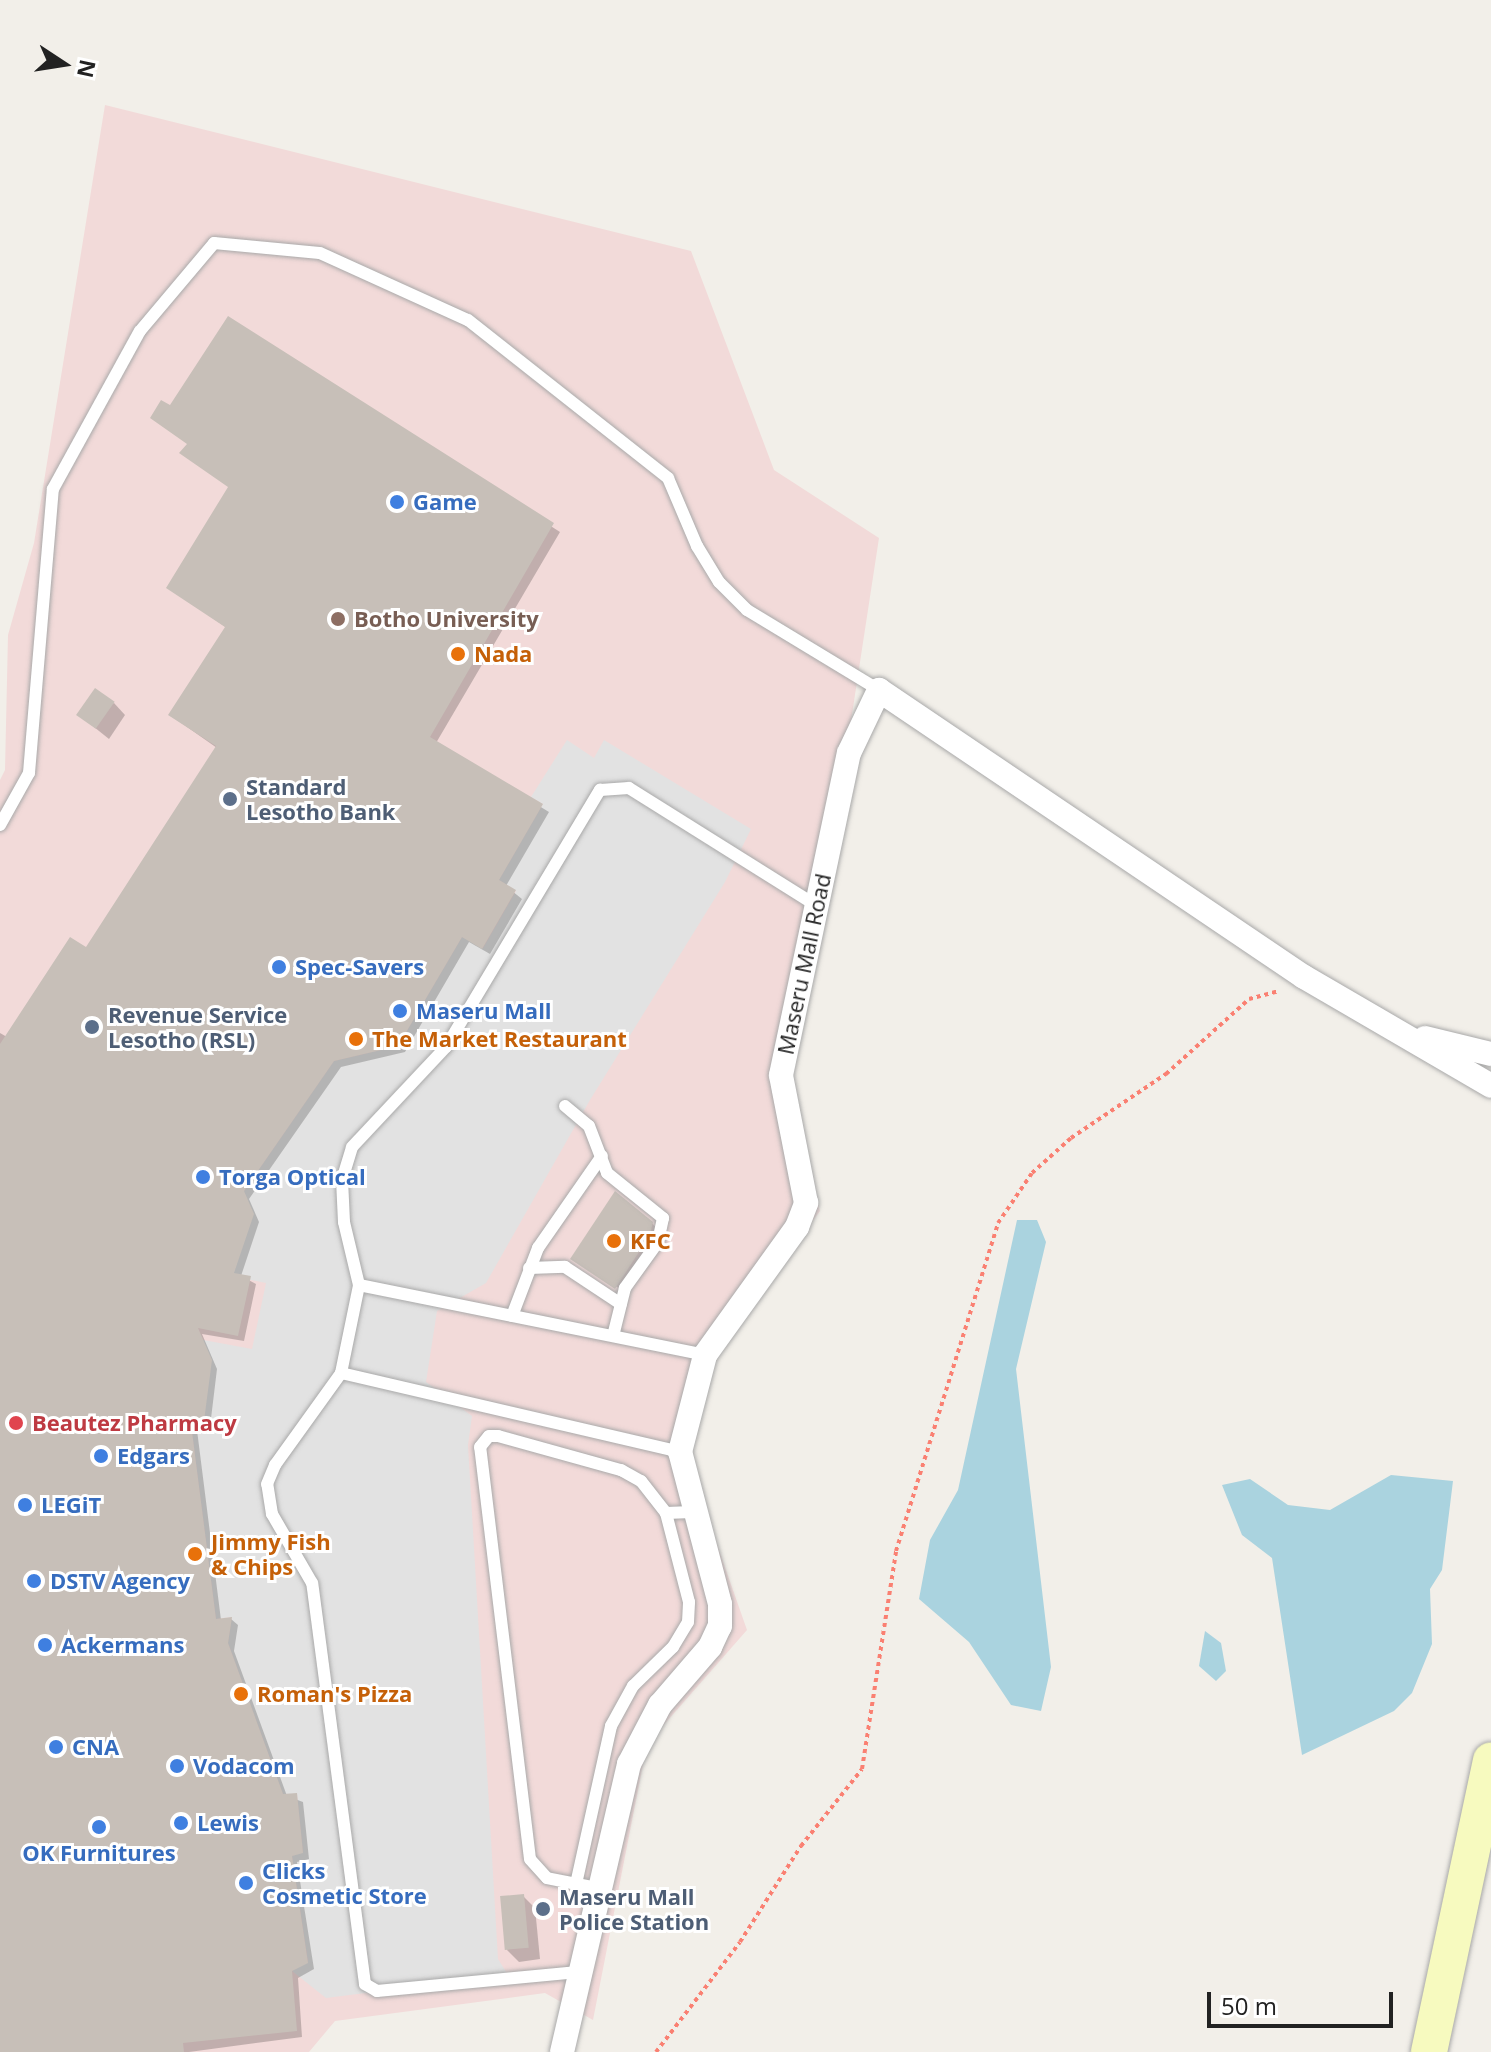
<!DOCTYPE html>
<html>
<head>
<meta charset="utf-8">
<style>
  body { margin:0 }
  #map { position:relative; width:1491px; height:2052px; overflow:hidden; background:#f2efe9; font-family:"Open Sans",sans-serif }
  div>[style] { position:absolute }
  .commercial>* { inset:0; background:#f2dad9 }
  .parking>* { inset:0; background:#e2e2e2 }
  .water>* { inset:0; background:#aad3df }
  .shadow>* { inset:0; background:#0003 }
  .building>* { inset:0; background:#c7bfb8; transform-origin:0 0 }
  .path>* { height:4px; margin-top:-2px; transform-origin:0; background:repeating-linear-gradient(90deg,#fa8072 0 4px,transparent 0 8px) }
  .roads { filter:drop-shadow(0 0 2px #a9a9a9) drop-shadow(0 0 2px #a9a9a9) }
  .lane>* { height:12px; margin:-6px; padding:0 6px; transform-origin:6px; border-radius:6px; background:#fff }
  .street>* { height:24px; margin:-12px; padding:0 12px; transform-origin:12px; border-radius:12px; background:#fff }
  .secondary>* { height:36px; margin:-18px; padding:0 18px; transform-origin:18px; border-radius:18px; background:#f7fabf }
  .dots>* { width:22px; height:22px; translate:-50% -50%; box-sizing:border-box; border:4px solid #fff; border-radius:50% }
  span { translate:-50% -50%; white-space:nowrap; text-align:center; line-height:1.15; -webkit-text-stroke:6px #fff; paint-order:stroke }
  .shop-label { font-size:22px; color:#366cbe; font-weight:700 }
  .left { translate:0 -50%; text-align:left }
  .education-label { font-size:22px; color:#785e54; font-weight:700 }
  .food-label { font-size:22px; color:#c56008; font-weight:700 }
  .service-label { font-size:22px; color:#4e5e75; font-weight:700 }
  .street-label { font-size:22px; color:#222 }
  .health-label { font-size:22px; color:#be3a42; font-weight:700 }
  .north { position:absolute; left:24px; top:24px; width:80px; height:80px; -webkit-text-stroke:6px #fff; paint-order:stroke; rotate:102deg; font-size:22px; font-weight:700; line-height:32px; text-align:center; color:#222 }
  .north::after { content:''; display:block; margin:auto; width:28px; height:36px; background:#222; clip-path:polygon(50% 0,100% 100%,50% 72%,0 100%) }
  .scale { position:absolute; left:1207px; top:1992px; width:186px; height:36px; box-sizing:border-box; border:4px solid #222; border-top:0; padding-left:10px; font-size:24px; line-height:28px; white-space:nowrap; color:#222; -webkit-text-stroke:6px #fff; paint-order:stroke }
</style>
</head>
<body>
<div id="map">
  <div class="commercial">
    <div style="clip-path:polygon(105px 105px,691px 251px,774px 470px,879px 538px,817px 943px,784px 1079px,820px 1211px,709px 1360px,685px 1453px,747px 1630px,647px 1744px,593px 2020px,545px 1993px,335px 2021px,309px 2052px,0 2052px,0 780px,5px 770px,8px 635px,34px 543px)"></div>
  </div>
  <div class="parking">
    <div style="clip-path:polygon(567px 740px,594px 758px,604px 740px,751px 829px,725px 882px,590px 1100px,486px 1283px,437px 1311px,426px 1382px,472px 1416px,468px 1445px,498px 1959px,508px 1975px,326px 1998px,292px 1971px,308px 1962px,292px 1856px,303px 1852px,297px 1794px,283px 1794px,228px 1643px,232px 1617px,216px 1619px,191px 1424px,198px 1339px,252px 1349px,266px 1283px,213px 1272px,244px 1191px,334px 1061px,398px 1046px,462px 937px,483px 948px,516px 891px,499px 880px,543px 804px,531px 797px)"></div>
  </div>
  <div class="water">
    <div style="clip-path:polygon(1017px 1220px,1037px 1220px,1046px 1242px,1016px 1369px,1051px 1667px,1041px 1711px,1011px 1705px,969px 1642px,919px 1599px,930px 1540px,958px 1490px)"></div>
    <div style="clip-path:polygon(1391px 1475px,1453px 1481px,1442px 1570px,1430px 1589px,1432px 1644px,1412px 1693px,1394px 1711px,1302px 1755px,1272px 1558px,1242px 1535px,1222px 1485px,1250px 1479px,1288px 1505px,1330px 1510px)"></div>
    <div style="clip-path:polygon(1205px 1631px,1221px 1643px,1226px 1671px,1216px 1681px,1199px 1666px)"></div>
  </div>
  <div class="shadow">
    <div style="clip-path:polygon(229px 319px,560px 532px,436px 743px,549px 812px,506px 886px,522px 899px,490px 954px,469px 942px,405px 1052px,341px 1067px,249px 1199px,259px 1222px,241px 1276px,256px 1284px,244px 1341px,202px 1334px,217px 1369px,210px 1427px,197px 1430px,221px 1620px,231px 1619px,238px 1625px,234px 1651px,287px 1796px,303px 1802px,309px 1859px,297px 1862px,314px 1969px,298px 1978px,302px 2037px,189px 2052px,0 2052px,0 1033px,7px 1037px,86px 950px,217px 748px,170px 715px,227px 628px,169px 588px,230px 488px,189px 445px,171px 407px)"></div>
    <div style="clip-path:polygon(114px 703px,125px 715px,109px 739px,79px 715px)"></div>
    <div style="clip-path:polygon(652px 1223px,657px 1229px,655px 1241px,622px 1290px,572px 1259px)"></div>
    <div style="clip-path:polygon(523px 1896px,535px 1908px,540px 1959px,519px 1962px,507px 1950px)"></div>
  </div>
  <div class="building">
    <div style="clip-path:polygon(228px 316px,554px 523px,430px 737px,543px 804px,499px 880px,516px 890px,482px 949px,462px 937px,398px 1046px,334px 1061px,244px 1191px,254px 1214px,234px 1273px,251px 1276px,238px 1336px,198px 1328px,212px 1360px,204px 1421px,191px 1424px,216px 1619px,232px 1617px,228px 1643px,283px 1794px,297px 1793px,303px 1853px,292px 1856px,308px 1963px,292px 1971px,297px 2031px,183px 2043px,184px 2052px,0 2052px,0 1044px,70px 937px,86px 947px,216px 746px,168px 715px,225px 627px,166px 588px,228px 487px,179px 453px,187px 444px,150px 418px,161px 400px,170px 405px)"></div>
    <div style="left:95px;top:688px;width:24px;height:33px;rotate:35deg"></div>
    <div style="clip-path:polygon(615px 1191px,653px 1222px,650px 1235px,615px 1289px,570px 1259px)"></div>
    <div style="left:524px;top:1894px;width:54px;height:24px;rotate:85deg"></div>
  </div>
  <div class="path">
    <div style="left:656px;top:2052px;width:138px;rotate:-52.6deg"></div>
    <div style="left:740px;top:1942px;width:114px;rotate:-57.6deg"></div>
    <div style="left:801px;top:1846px;width:98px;rotate:-51.6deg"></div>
    <div style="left:862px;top:1769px;width:221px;rotate:-81.1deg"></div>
    <div style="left:896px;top:1551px;width:343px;rotate:-72.7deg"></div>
    <div style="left:998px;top:1223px;width:60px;rotate:-55.8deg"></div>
    <div style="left:1032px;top:1173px;width:52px;rotate:-41.9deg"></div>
    <div style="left:1071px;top:1138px;width:115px;rotate:-34deg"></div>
    <div style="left:1166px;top:1074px;width:112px;rotate:-42.1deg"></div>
    <div style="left:1249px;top:999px;width:30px;rotate:-15deg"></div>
  </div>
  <div class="roads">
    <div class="lane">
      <div style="left:0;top:825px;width:60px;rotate:-60.9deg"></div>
      <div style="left:29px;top:773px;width:285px;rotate:-85.2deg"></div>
      <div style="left:53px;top:489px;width:180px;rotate:-61.2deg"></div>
      <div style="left:140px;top:331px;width:115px;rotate:-49.9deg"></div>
      <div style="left:214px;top:243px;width:106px;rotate:5.4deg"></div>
      <div style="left:320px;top:253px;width:162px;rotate:24.4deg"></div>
      <div style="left:468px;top:320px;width:255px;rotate:38.3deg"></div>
      <div style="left:668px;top:478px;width:74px;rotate:66.9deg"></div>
      <div style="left:697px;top:546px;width:42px;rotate:58.6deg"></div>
      <div style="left:719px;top:582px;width:40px;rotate:45deg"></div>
      <div style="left:747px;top:610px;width:154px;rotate:31.2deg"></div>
      <div style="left:565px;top:1106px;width:31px;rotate:40deg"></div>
      <div style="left:589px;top:1126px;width:50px;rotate:69deg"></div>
      <div style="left:607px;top:1173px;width:72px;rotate:38.8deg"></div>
      <div style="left:663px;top:1218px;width:25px;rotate:102deg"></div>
      <div style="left:658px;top:1242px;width:57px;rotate:125.7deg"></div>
      <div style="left:625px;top:1288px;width:49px;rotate:104deg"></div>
      <div style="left:529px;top:1268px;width:36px;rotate:-2deg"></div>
      <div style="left:565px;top:1267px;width:67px;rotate:33.5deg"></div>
      <div style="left:359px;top:1285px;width:353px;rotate:11.4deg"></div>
      <div style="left:512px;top:1316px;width:73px;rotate:-69.1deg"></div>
      <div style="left:538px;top:1248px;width:112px;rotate:-55.2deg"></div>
      <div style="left:341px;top:1373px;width:348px;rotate:13.1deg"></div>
      <div style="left:576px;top:1884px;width:162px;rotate:-77.5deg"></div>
      <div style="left:611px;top:1726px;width:46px;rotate:-61.2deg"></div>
      <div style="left:633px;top:1686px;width:56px;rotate:-44.3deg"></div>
      <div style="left:673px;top:1647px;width:29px;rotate:-59deg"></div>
      <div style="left:688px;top:1622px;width:20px;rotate:-87deg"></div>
      <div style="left:689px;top:1602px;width:92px;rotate:-104.5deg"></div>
      <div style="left:602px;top:1889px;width:56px;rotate:-168.7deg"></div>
      <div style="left:547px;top:1878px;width:25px;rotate:-132deg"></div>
      <div style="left:530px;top:1859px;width:415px;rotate:-96.9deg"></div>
      <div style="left:480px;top:1447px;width:14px;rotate:-51deg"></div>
      <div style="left:489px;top:1436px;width:9px"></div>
      <div style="left:498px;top:1436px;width:128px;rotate:15.5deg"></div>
      <div style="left:621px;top:1470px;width:23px;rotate:29deg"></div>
      <div style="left:641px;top:1481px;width:41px;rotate:52deg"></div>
      <div style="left:666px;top:1513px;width:26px;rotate:-2deg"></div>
      <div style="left:578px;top:1972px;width:202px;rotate:174.6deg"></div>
      <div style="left:377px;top:1991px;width:14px;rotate:-150deg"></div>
      <div style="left:365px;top:1984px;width:404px;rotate:-97.5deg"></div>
      <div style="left:312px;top:1583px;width:80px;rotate:-120.1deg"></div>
      <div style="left:272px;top:1514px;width:30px;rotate:-99deg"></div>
      <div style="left:267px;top:1484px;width:21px;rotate:-67deg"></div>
      <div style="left:275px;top:1465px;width:113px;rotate:-54.3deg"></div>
      <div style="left:341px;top:1373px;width:90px;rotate:-78.4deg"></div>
      <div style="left:359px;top:1285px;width:65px;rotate:-103.4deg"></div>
      <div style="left:344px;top:1222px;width:42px;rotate:-92.7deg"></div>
      <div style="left:342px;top:1180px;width:34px;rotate:-73deg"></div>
      <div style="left:352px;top:1147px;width:137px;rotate:-46.8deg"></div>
      <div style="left:446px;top:1047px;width:300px;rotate:-59.1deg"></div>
      <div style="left:600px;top:790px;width:29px;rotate:-4deg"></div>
      <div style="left:629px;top:788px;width:222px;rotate:32.1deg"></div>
    </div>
    <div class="street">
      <div style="left:1425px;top:1038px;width:68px;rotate:13.6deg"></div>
      <div style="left:562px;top:2052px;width:296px;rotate:-76.9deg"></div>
      <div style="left:629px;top:1764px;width:67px;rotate:-62.3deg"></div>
      <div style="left:660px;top:1705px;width:77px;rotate:-49.2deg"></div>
      <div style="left:710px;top:1647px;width:23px;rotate:-65deg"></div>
      <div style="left:720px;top:1626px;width:22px;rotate:-90deg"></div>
      <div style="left:720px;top:1604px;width:157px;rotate:-104.7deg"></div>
      <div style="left:680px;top:1452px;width:100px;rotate:-75.5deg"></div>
      <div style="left:705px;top:1355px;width:158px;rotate:-54.3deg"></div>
      <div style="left:797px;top:1227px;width:26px;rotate:-69deg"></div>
      <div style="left:806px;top:1203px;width:130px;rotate:-101.1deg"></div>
      <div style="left:781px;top:1075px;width:329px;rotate:-78.1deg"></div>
      <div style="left:849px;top:753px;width:70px;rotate:-64.5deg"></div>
      <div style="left:879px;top:690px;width:513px;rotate:34.03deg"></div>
      <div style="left:1304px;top:977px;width:216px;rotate:30.2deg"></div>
    </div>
    <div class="secondary">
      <div style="left:1429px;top:2052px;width:298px;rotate:-78deg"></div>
    </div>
  </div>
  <div class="dots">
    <div style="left:397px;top:502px;background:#3f7fe0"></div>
    <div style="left:338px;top:619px;background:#8d6e63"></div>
    <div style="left:458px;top:654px;background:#e8710a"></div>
    <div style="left:230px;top:799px;background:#5c6f8a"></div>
    <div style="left:279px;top:967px;background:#3f7fe0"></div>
    <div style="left:400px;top:1011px;background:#3f7fe0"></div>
    <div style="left:92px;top:1027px;background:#5c6f8a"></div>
    <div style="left:356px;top:1039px;background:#e8710a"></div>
    <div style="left:203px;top:1177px;background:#3f7fe0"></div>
    <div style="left:614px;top:1241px;background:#e8710a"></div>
    <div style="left:16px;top:1423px;background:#e0444e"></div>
    <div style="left:101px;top:1456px;background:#3f7fe0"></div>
    <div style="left:25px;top:1505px;background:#3f7fe0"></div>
    <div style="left:195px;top:1554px;background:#e8710a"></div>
    <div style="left:34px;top:1581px;background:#3f7fe0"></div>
    <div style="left:45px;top:1645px;background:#3f7fe0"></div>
    <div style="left:241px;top:1694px;background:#e8710a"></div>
    <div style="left:56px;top:1747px;background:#3f7fe0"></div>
    <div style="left:177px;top:1766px;background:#3f7fe0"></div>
    <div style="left:181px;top:1823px;background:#3f7fe0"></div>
    <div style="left:99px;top:1827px;background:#3f7fe0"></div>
    <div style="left:246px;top:1883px;background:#3f7fe0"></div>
    <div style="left:543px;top:1909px;background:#5c6f8a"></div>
  </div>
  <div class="shop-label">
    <span class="left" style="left:413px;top:502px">Game</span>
    <span class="left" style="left:295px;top:967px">Spec-Savers</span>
    <span class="left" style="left:416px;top:1011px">Maseru Mall</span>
    <span class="left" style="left:219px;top:1177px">Torga Optical</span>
    <span class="left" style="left:117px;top:1456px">Edgars</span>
    <span class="left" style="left:41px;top:1505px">LEGiT</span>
    <span class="left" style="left:50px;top:1581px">DSTV Agency</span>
    <span class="left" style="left:61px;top:1645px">Ackermans</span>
    <span class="left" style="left:72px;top:1747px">CNA</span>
    <span class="left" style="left:193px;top:1766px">Vodacom</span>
    <span class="left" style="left:197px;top:1823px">Lewis</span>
    <span style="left:99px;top:1853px">OK Furnitures</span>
    <span class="left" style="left:262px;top:1883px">Clicks<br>Cosmetic Store</span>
  </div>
  <div class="education-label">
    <span class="left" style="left:354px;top:619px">Botho University</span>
  </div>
  <div class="food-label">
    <span class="left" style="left:474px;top:654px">Nada</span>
    <span class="left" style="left:372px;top:1039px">The Market Restaurant</span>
    <span class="left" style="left:630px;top:1241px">KFC</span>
    <span class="left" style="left:211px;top:1554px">Jimmy Fish<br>&amp; Chips</span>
    <span class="left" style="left:257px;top:1694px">Roman's Pizza</span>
  </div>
  <div class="service-label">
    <span class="left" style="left:246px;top:799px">Standard<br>Lesotho Bank</span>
    <span class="left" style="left:108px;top:1027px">Revenue Service<br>Lesotho (RSL)</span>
    <span class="left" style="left:559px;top:1909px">Maseru Mall<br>Police Station</span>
  </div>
  <div class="street-label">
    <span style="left:804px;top:964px;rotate:-78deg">Maseru Mall Road</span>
  </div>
  <div class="health-label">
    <span class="left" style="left:32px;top:1423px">Beautez Pharmacy</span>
  </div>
  <div class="north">N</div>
  <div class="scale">50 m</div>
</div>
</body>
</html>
